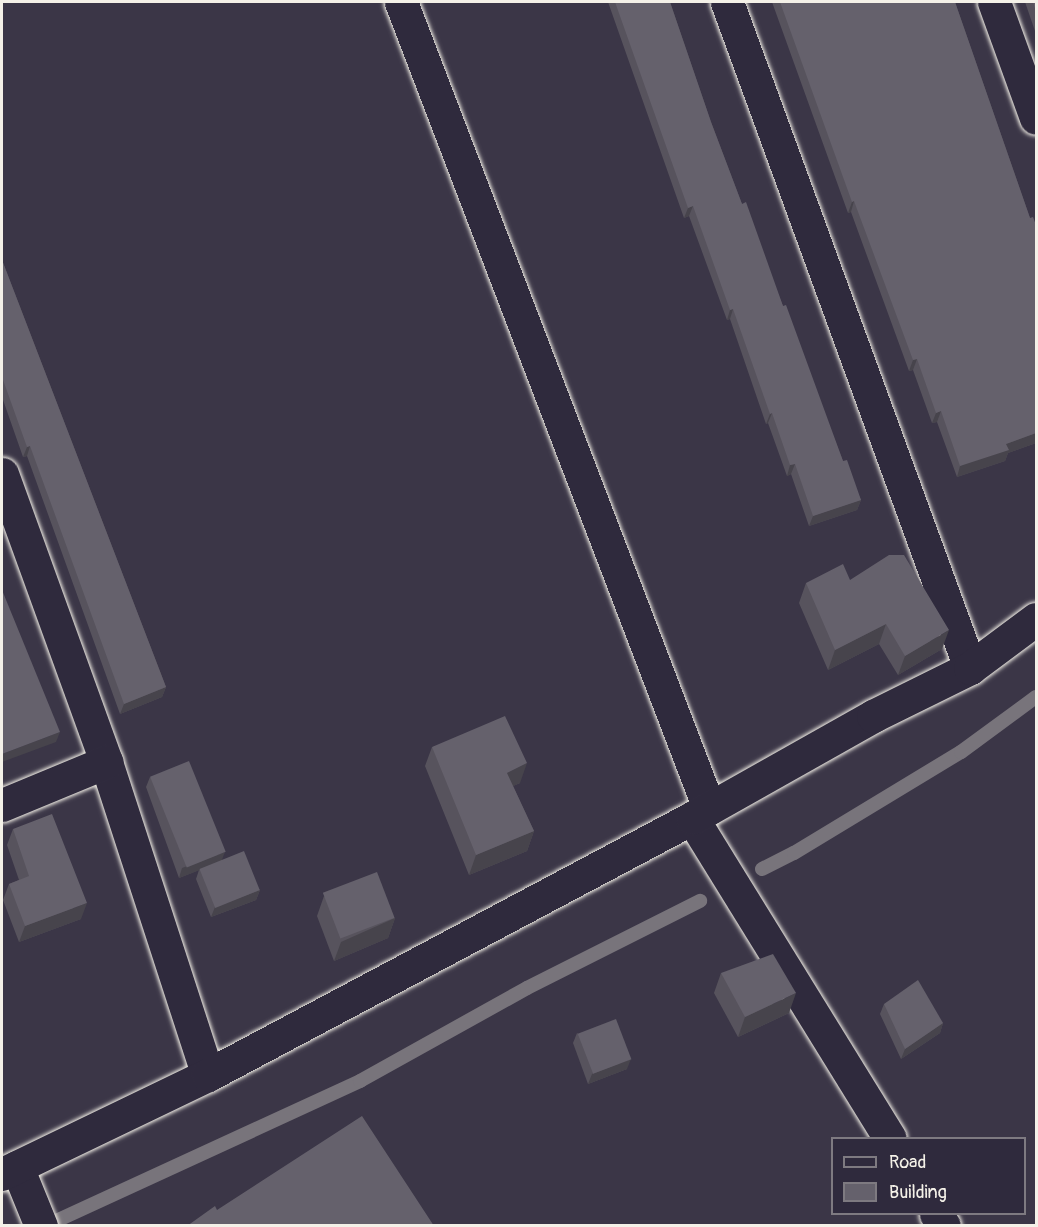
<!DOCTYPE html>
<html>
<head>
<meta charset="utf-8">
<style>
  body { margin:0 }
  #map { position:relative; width:1038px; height:1227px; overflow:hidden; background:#3b3647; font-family:Pangolin,sans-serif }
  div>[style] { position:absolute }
  .stream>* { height:14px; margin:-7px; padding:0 7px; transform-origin:7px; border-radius:7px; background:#78747b }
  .roads { filter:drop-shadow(0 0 2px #f4f1e8) drop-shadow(0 0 2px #f4f1e8) }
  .street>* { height:33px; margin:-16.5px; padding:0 16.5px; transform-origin:16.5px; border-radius:16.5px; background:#2f2a3d }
  .wall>* { inset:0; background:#57535d }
  .shaded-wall>* { inset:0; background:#47444c }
  .building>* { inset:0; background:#65616c; transform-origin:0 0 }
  span { translate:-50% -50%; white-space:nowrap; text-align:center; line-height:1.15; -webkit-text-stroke:4.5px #2f2a3d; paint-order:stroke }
  .frame { position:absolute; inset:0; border:3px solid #f4f1e8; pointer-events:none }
  .legend { position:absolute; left:831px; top:1137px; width:195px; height:78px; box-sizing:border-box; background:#2f2a3d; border:2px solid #7e7a81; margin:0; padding:8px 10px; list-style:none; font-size:18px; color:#f4f1e8 }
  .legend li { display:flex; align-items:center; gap:12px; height:30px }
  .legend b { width:30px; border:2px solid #7e7a81 }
</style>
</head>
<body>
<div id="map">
  <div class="stream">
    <div style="left:762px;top:869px;width:36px;rotate:-27deg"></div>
    <div style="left:794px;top:853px;width:195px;rotate:-31.2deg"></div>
    <div style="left:961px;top:752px;width:93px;rotate:-36.3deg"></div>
    <div style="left:45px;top:1226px;width:347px;rotate:-24.7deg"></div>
    <div style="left:360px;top:1081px;width:191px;rotate:-29.1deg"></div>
    <div style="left:527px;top:988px;width:194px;rotate:-26.7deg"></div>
  </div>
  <div class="roads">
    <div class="street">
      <div style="left:401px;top:2px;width:863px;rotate:69.09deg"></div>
      <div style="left:727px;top:2px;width:709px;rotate:69.95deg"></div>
      <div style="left:994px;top:2px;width:123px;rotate:70.1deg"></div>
      <div style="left:2px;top:474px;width:306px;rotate:70.1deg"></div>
      <div style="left:106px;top:762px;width:329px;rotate:72deg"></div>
      <div style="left:2px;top:805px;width:113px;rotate:-22.5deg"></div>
      <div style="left:692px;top:818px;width:376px;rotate:58.3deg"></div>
      <div style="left:17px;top:1167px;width:64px;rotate:67.9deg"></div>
      <div style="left:2px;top:1174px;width:229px;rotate:-25.7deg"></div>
      <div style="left:208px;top:1075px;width:548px;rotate:-27.97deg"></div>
      <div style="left:692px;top:818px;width:208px;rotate:-29.4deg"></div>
      <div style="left:873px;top:716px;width:108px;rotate:-26.3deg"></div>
      <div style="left:970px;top:668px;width:82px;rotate:-36.6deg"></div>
      <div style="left:936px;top:1214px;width:14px;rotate:56deg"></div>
    </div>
  </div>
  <div class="wall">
    <div style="clip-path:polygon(608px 2px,670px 2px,711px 122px,742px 204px,783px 306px,843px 461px,861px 500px,857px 510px,809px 526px,791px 474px,787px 476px,768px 423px,766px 424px,730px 319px,727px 320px,689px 216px,684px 218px)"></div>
    <div style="clip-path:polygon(772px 2px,955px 2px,1030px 218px,1036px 225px,1036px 443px,1008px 453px,1005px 461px,957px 477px,937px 422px,932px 423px,913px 370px,909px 371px,851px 212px,848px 213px)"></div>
    <div style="clip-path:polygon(1025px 2px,1036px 2px,1036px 34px)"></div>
    <div style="clip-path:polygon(2px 260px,166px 687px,162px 697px,120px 714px,27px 456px,23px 457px,2px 397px)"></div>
    <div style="clip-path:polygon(850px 580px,942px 649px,898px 675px,879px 644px,828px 670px,799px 603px,806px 583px)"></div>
    <div style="clip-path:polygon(432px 747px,520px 783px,513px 786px,534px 831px,527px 851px,469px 875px,425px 766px)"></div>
    <div style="clip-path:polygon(150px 777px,222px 860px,260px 890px,256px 900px,211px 917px,196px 879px,199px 870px,179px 878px,146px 787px)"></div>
    <div style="clip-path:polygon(13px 829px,81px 919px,19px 942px,3px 900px,9px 884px,19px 880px,7px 845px)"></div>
    <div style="clip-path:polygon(324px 896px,395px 918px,388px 938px,334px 961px,317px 916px)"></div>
    <div style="clip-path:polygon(721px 973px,789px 1013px,738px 1037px,714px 993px)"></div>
    <div style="clip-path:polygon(884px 1004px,943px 1023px,940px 1033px,901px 1059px,880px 1014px)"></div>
    <div style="clip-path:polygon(577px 1033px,627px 1069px,588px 1084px,573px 1043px)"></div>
  </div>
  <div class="shaded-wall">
    <div style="clip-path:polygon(854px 201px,851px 212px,848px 213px,852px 202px)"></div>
    <div style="clip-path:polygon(693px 206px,689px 216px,684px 218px,688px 208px)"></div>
    <div style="clip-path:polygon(733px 309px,730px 319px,727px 320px,730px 310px)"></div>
    <div style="clip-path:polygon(917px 359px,913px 370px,909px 371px,913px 360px)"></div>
    <div style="clip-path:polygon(941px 411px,937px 422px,932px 423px,936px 413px)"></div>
    <div style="clip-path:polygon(772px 413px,768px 423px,766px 424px,770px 414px)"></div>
    <div style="clip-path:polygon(1036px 433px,1036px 443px,1008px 453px,1005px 461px,957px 477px,960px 466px,1006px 444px)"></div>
    <div style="clip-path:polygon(30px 446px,27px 456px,23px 457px,27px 447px)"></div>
    <div style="clip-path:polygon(795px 464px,791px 474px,787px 476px,790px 465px)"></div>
    <div style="clip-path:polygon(861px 500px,857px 510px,809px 526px,813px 516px)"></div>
    <div style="clip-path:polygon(886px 624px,879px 644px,828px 670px,835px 650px)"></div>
    <div style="clip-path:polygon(949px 630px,942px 649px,898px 675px,905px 656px)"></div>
    <div style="clip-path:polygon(166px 687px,162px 697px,120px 714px,124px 704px)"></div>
    <div style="clip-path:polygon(60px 732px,56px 742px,2px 762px,2px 754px)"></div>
    <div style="clip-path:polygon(527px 763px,520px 783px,500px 792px,507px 773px)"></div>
    <div style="clip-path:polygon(534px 831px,527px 851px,469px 875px,476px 855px)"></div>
    <div style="clip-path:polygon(225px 852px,221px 862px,179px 878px,182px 868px)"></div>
    <div style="clip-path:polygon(260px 890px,256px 900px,211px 917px,215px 907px)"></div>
    <div style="clip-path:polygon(87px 903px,81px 919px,19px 942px,25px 926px)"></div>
    <div style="clip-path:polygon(395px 918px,388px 938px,334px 961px,341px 942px)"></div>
    <div style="clip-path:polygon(796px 993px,789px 1013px,738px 1037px,745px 1017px)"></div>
    <div style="clip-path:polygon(943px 1023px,940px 1033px,901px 1059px,905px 1049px)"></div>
    <div style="clip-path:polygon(631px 1059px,627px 1069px,588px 1084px,592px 1074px)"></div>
  </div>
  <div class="building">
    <div style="clip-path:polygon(615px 2px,670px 2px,711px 122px,742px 204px,746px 202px,783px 306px,786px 305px,843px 461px,847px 460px,861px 500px,813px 516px,795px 464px,790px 465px,772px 413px,770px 414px,733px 309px,730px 310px,693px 206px,688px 208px)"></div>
    <div style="clip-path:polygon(780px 2px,955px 2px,1030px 218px,1033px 217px,1036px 225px,1036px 433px,1006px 444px,1009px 450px,960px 466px,941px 411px,936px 413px,917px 359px,913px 360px,854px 201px,852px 202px)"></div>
    <div style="clip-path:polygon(1033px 2px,1036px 2px,1036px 12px)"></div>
    <div style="clip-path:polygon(2px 260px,166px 687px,124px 704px,30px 446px,27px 447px,2px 377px)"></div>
    <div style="clip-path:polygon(889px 555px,904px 555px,949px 630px,905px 656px,886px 624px,835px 650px,806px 583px,843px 564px,850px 580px)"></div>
    <div style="clip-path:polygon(2px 590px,60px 732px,2px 754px)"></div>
    <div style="clip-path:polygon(505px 716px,527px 763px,507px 773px,534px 831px,476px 855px,432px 747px)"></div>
    <div style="left:189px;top:761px;width:98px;height:42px;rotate:68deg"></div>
    <div style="clip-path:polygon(52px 814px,87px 903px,25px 926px,9px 884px,29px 876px,13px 829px)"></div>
    <div style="left:244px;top:851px;width:42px;height:48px;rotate:68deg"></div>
    <div style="left:377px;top:872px;width:49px;height:58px;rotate:69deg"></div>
    <div style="clip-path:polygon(773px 954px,796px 993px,745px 1017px,721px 973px)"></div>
    <div style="clip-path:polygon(918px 980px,943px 1023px,905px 1049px,884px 1004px)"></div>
    <div style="left:616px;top:1019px;width:43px;height:41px;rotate:69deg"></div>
    <div style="clip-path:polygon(362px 1116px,434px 1226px,187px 1226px,215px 1206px,217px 1210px)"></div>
  </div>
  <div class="frame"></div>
  <ul class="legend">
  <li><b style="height:8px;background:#2f2a3d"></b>Road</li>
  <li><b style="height:16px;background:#65616c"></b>Building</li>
  </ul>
</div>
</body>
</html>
